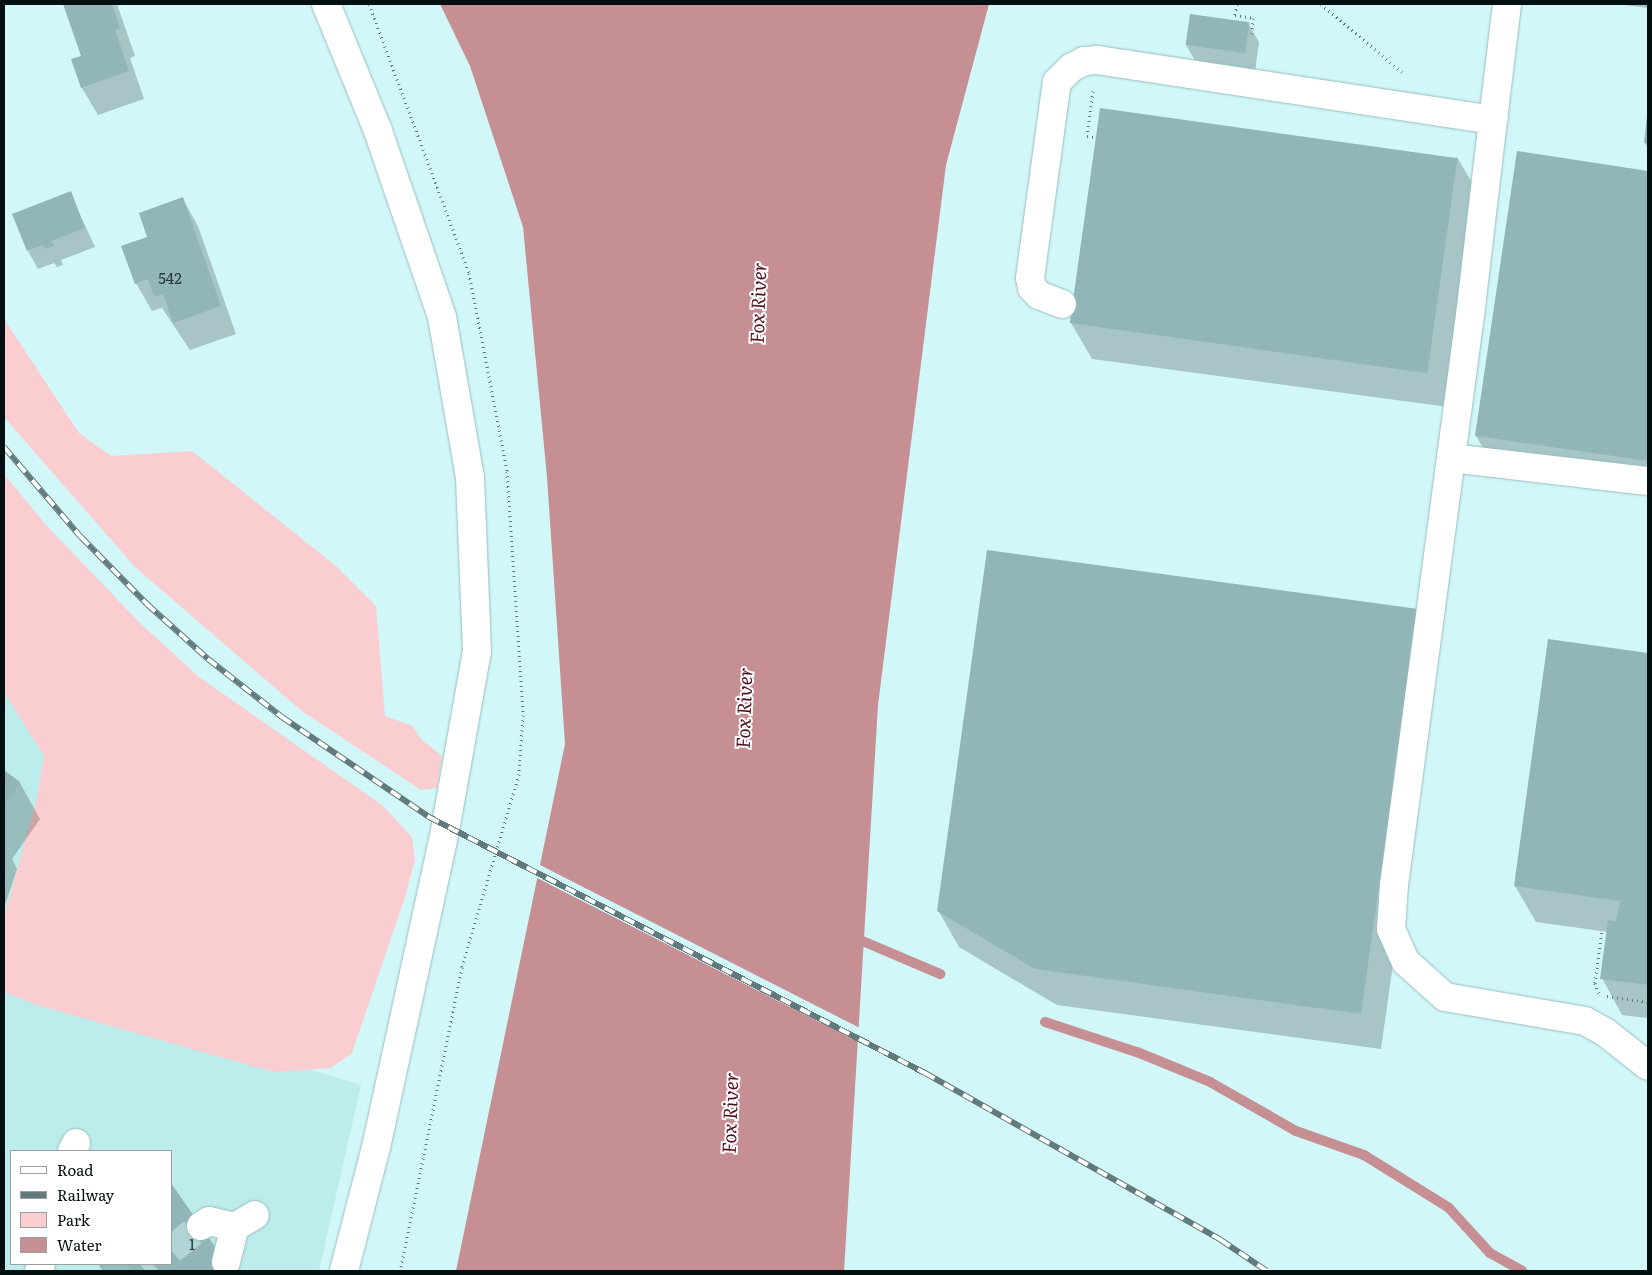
<!DOCTYPE html>
<html>
<head>
<meta charset="utf-8">
<style>
  body { margin:0 }
  #map { position:relative; width:1652px; height:1275px; overflow:hidden; background:#d1f7f8; font-family:Literata,serif }
  div>[style] { position:absolute }
  .built>* { inset:0; background:#bcecec }
  .green>* { inset:0; background:#faced1 }
  .water>* { inset:0; background:#c58f93 }
  .pier>* { inset:0; background:#d1f7f8; transform-origin:0 0 }
  .shadow>* { inset:0; background:#0003 }
  .stream>* { height:10px; margin:-5px; padding:0 5px; transform-origin:5px; border-radius:5px; background:#c58f93 }
  .building>* { inset:0; background:#92b6b7; transform-origin:0 0 }
  .minor-tunnel>* { height:28px; margin-top:-14px; transform-origin:0; background:repeating-linear-gradient(90deg,#b2d4d5 0 28px,transparent 0 42px) }
  .path>* { height:3px; margin-top:-1.5px; transform-origin:0; background:repeating-linear-gradient(90deg,#637c7d 0 1px,transparent 0 5px) }
  .roads { filter:drop-shadow(0 0 1px #99bdbe) drop-shadow(0 0 1px #99bdbe) }
  .minor>* { height:28px; margin:-14px; padding:0 14px; transform-origin:14px; border-radius:14px; background:#fff }
  .rail>* { height:5.5px; margin-top:-2.75px; transform-origin:0; background:repeating-linear-gradient(90deg,#fff 0 11px,#627a7b 0 22px); box-sizing:border-box; border-block:1px solid #627a7b }
  span { translate:-50% -50%; white-space:nowrap; text-align:center; line-height:1.15; -webkit-text-stroke:4px #fff; paint-order:stroke }
  .number-label { font-size:15px; color:#27393a }
  .number-label span { -webkit-text-stroke-width:0 }
  .water-label { font-size:19px; color:#51101d; font-style:italic }
  .frame { position:absolute; inset:0; border:5px solid #030f10; pointer-events:none }
  .legend { position:absolute; left:10px; top:1150px; width:162px; height:115px; box-sizing:border-box; background:#fff; border:1px solid #9a9f9f; margin:0; padding:6px 9px; list-style:none; font-size:15px; color:#030f10 }
  .legend li { display:flex; align-items:center; gap:10px; height:25px }
  .legend b { width:25px; border:1px solid #9a9f9f }
</style>
</head>
<body>
<div id="map">
  <div class="built">
    <div style="clip-path:polygon(evenodd,4px 648px,76px 764px,7px 979px,361px 1085px,319px 1271px,4px 1271px,4px 648px,11px 1151px,171px 1151px,171px 1264px,11px 1264px,11px 1151px)"></div>
  </div>
  <div class="green">
    <div style="clip-path:polygon(4px 319px,79px 433px,111px 456px,192px 451px,336px 566px,376px 606px,385px 716px,413px 726px,420px 738px,442px 756px,437px 788px,421px 790px,303px 712px,135px 567px,4px 417px)"></div>
    <div style="clip-path:polygon(4px 474px,46px 525px,141px 624px,199px 677px,382px 805px,412px 837px,415px 860px,405px 897px,352px 1053px,331px 1068px,274px 1072px,37px 1005px,4px 992px,4px 917px,38px 794px,44px 756px,4px 692px)"></div>
  </div>
  <div class="water">
    <div style="clip-path:polygon(440px 4px,989px 4px,946px 165px,878px 705px,844px 1271px,456px 1271px,565px 744px,547px 477px,523px 227px,470px 66px)"></div>
  </div>
  <div class="pier">
    <div style="left:538px;top:864px;width:364px;height:13px;rotate:27deg"></div>
  </div>
  <div class="shadow">
    <div style="clip-path:polygon(65px 4px,117px 4px,135px 56px,130px 58px,144px 99px,98px 115px,82px 88px,72px 60px,83px 56px)"></div>
    <div style="clip-path:polygon(1616px 4px,1648px 4px,1648px 8px)"></div>
    <div style="clip-path:polygon(1191px 15px,1248px 23px,1259px 42px,1255px 72px,1197px 64px,1186px 45px)"></div>
    <div style="clip-path:polygon(1648px 117px,1648px 149px,1645px 143px)"></div>
    <div style="clip-path:polygon(1518px 153px,1648px 172px,1648px 494px,1497px 472px,1476px 436px)"></div>
    <div style="clip-path:polygon(1457px 157px,1478px 193px,1448px 407px,1092px 359px,1071px 323px)"></div>
    <div style="clip-path:polygon(70px 193px,95px 247px,61px 260px,63px 265px,57px 267px,54px 263px,38px 269px,28px 251px)"></div>
    <div style="clip-path:polygon(182px 198px,198px 226px,236px 334px,190px 350px,162px 308px,152px 311px,136px 283px,149px 237px)"></div>
    <div style="clip-path:polygon(1549px 641px,1648px 654px,1648px 1018px,1622px 1015px,1602px 978px,1608px 932px,1536px 922px,1515px 886px)"></div>
    <div style="clip-path:polygon(1438px 646px,1381px 1049px,1057px 1005px,959px 947px,938px 910px)"></div>
    <div style="clip-path:polygon(4px 772px,20px 783px,40px 819px,12px 859px,17px 869px,4px 908px)"></div>
    <div style="clip-path:polygon(98px 1264px,171px 1264px,231px 1271px,103px 1271px)"></div>
  </div>
  <div class="stream">
    <div style="left:853px;top:937px;width:95px;rotate:23deg"></div>
    <div style="left:1045px;top:1022px;width:97px;rotate:18.1deg"></div>
    <div style="left:1137px;top:1052px;width:79px;rotate:22.3deg"></div>
    <div style="left:1210px;top:1082px;width:99px;rotate:29.7deg"></div>
    <div style="left:1296px;top:1131px;width:72px;rotate:19.4deg"></div>
    <div style="left:1364px;top:1155px;width:100px;rotate:31.9deg"></div>
    <div style="left:1449px;top:1208px;width:61px;rotate:47.7deg"></div>
    <div style="left:1490px;top:1253px;width:37px;rotate:29deg"></div>
  </div>
  <div class="building">
    <div style="clip-path:polygon(63px 4px,112px 4px,120px 28px,115px 30px,129px 71px,81px 88px,71px 59px,81px 56px)"></div>
    <div style="left:1190px;top:14px;width:60px;height:31px;rotate:8deg"></div>
    <div style="left:1100px;top:108px;width:361px;height:217px;rotate:8deg"></div>
    <div style="clip-path:polygon(1647px 116px,1648px 116px,1648px 144px,1644px 143px)"></div>
    <div style="clip-path:polygon(1517px 151px,1648px 171px,1648px 461px,1475px 436px)"></div>
    <div style="clip-path:polygon(71px 191px,85px 228px,51px 241px,54px 246px,45px 249px,43px 245px,27px 251px,12px 214px)"></div>
    <div style="clip-path:polygon(183px 197px,221px 306px,173px 323px,163px 294px,154px 297px,148px 279px,135px 284px,121px 246px,147px 237px,139px 213px)"></div>
    <div style="clip-path:polygon(987px 550px,1418px 609px,1361px 1014px,1035px 969px,937px 911px)"></div>
    <div style="clip-path:polygon(1548px 639px,1648px 653px,1648px 985px,1600px 979px,1608px 920px,1616px 921px,1620px 901px,1514px 886px)"></div>
    <div style="clip-path:polygon(4px 770px,20px 782px,4px 806px)"></div>
    <div style="clip-path:polygon(171px 1183px,232px 1271px,132px 1271px,127px 1264px,171px 1264px)"></div>
  </div>
  <div class="minor-tunnel">
    <div style="left:171px;top:1250px;width:38px;rotate:-39deg"></div>
    <div style="left:145px;top:1271px;width:11px;rotate:-38deg"></div>
  </div>
  <div class="path">
    <div style="left:369px;top:4px;width:287px;rotate:69.6deg"></div>
    <div style="left:469px;top:273px;width:202px;rotate:79.1deg"></div>
    <div style="left:507px;top:471px;width:245px;rotate:86.2deg"></div>
    <div style="left:523px;top:715px;width:59px;rotate:93.9deg"></div>
    <div style="left:519px;top:774px;width:201px;rotate:106.5deg"></div>
    <div style="left:462px;top:967px;width:310px;rotate:101.5deg"></div>
    <div style="left:1237px;top:4px;width:11px;rotate:100deg"></div>
    <div style="left:1235px;top:15px;width:18px;rotate:9deg"></div>
    <div style="left:1253px;top:18px;width:16px;rotate:94deg"></div>
    <div style="left:1321px;top:4px;width:109px;rotate:40.1deg"></div>
    <div style="left:1093px;top:91px;width:45px;rotate:97.6deg"></div>
    <div style="left:1087px;top:136px;width:6px;rotate:9deg"></div>
    <div style="left:1599px;top:993px;width:11px;rotate:-112deg"></div>
    <div style="left:1595px;top:983px;width:53px;rotate:-82.5deg"></div>
    <div style="left:1607px;top:996px;width:41px;rotate:8.3deg"></div>
  </div>
  <div class="roads">
    <div class="minor">
      <div style="left:326px;top:4px;width:137px;rotate:67.7deg"></div>
      <div style="left:378px;top:131px;width:197px;rotate:71deg"></div>
      <div style="left:442px;top:317px;width:162px;rotate:80.1deg"></div>
      <div style="left:470px;top:477px;width:174px;rotate:87.7deg"></div>
      <div style="left:477px;top:651px;width:183px;rotate:100.1deg"></div>
      <div style="left:445px;top:831px;width:323px;rotate:102.3deg"></div>
      <div style="left:376px;top:1147px;width:128px;rotate:104.5deg"></div>
      <div style="left:1493px;top:120px;width:196px;rotate:96.7deg"></div>
      <div style="left:1470px;top:315px;width:575px;rotate:97.59deg"></div>
      <div style="left:1394px;top:885px;width:44px;rotate:93.9deg"></div>
      <div style="left:1391px;top:929px;width:36px;rotate:66deg"></div>
      <div style="left:1406px;top:962px;width:52px;rotate:41.9deg"></div>
      <div style="left:1445px;top:997px;width:142px;rotate:9.7deg"></div>
      <div style="left:1585px;top:1021px;width:23px;rotate:29deg"></div>
      <div style="left:1605px;top:1032px;width:55px;rotate:38.3deg"></div>
      <div style="left:1062px;top:304px;width:25px;rotate:-159deg"></div>
      <div style="left:1039px;top:295px;width:10px;rotate:-135deg"></div>
      <div style="left:1032px;top:288px;width:10px;rotate:-101deg"></div>
      <div style="left:1030px;top:278px;width:198px;rotate:-82.2deg"></div>
      <div style="left:1057px;top:82px;width:20px;rotate:-45deg"></div>
      <div style="left:1071px;top:68px;width:15px;rotate:-28deg"></div>
      <div style="left:1084px;top:61px;width:13px;rotate:-4deg"></div>
      <div style="left:1097px;top:60px;width:401px;rotate:8.6deg"></div>
      <div style="left:1493px;top:120px;width:117px;rotate:-83.1deg"></div>
      <div style="left:1451px;top:458px;width:198px;rotate:6.7deg"></div>
      <div style="left:72px;top:1151px;width:9px;rotate:-63deg"></div>
      <div style="left:201px;top:1226px;width:9px;rotate:-32deg"></div>
      <div style="left:209px;top:1221px;width:27px;rotate:13deg"></div>
      <div style="left:226px;top:1262px;width:36px;rotate:-76deg"></div>
      <div style="left:235px;top:1227px;width:23px;rotate:-31deg"></div>
      <div style="left:39px;top:1271px;width:7px;rotate:-74deg"></div>
    </div>
  </div>
  <div class="rail">
    <div style="left:4px;top:447px;width:118px;rotate:49.5deg"></div>
    <div style="left:81px;top:537px;width:94px;rotate:45.4deg"></div>
    <div style="left:147px;top:604px;width:82px;rotate:42deg"></div>
    <div style="left:208px;top:659px;width:94px;rotate:38.1deg"></div>
    <div style="left:282px;top:717px;width:178px;rotate:34.2deg"></div>
    <div style="left:429px;top:817px;width:558px;rotate:27.3deg"></div>
    <div style="left:925px;top:1073px;width:340px;rotate:29.4deg"></div>
    <div style="left:1221px;top:1240px;width:55px;rotate:34deg"></div>
  </div>
  <div class="number-label">
    <span style="left:170px;top:278px">542</span>
    <span style="left:192px;top:1244px">1</span>
  </div>
  <div class="water-label">
    <span style="left:758px;top:303px;rotate:-88deg">Fox River</span>
    <span style="left:744px;top:708px;rotate:-88deg">Fox River</span>
    <span style="left:730px;top:1113px;rotate:-88deg">Fox River</span>
  </div>
  <div class="frame"></div>
  <ul class="legend">
  <li><b style="height:6px;background:#fff"></b>Road</li>
  <li><b style="height:6px;background:#627a7b"></b>Railway</li>
  <li><b style="height:14px;background:#faced1"></b>Park</li>
  <li><b style="height:14px;background:#c58f93"></b>Water</li>
  </ul>
</div>
</body>
</html>
